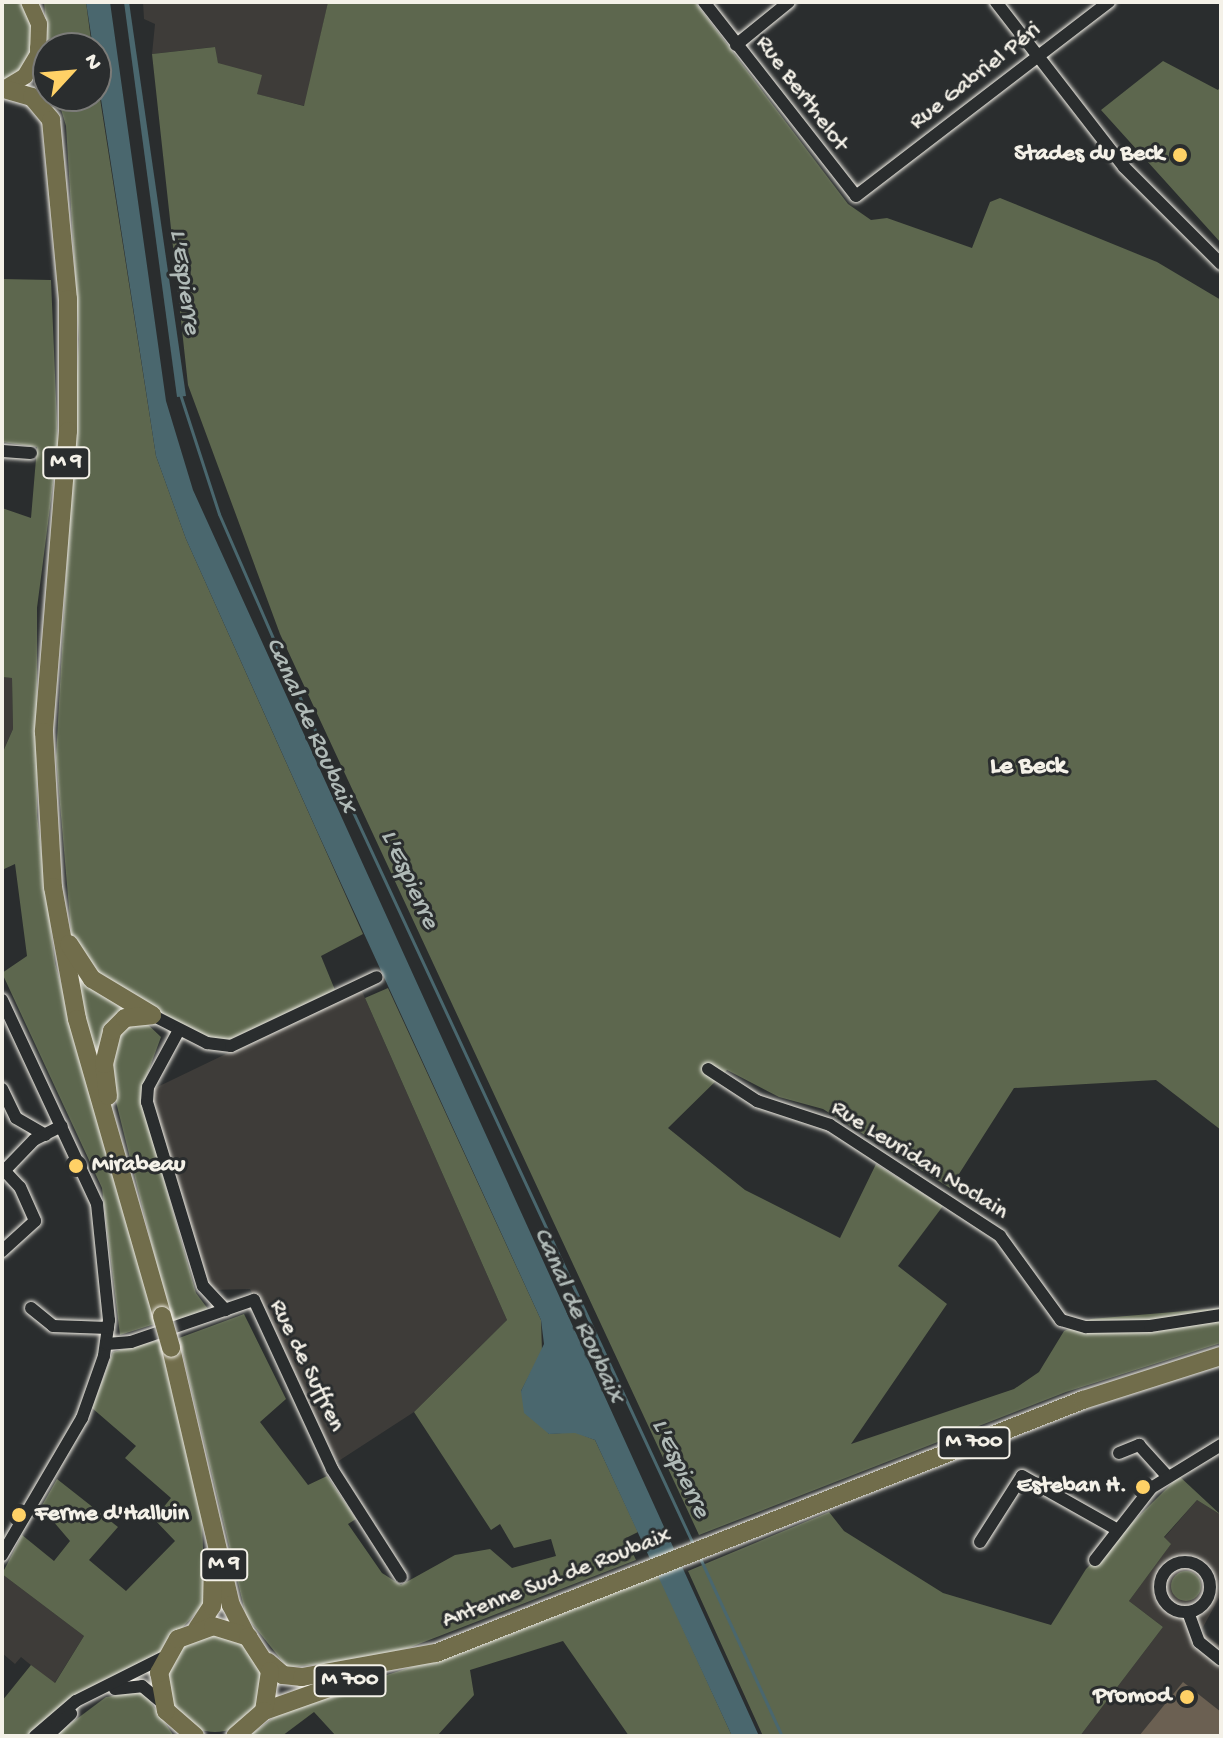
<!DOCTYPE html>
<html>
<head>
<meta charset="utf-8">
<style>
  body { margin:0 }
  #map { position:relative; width:1223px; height:1738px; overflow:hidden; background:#2a2d2e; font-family:"Gochi Hand",sans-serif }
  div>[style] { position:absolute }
  .built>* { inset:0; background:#3e3c39 }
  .green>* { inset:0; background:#5d674e }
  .round { border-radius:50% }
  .water>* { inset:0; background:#4a676e }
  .stream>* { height:3px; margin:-1.5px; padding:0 1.5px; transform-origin:1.5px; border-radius:1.5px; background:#4a676e }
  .building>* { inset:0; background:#6b6052 }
  .roads { filter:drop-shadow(0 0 2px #f4f1e8) drop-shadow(0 0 2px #f4f1e8) }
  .minor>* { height:12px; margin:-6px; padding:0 6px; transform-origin:6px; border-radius:6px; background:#2a2d2e }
  .minor>.ring { margin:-6px; padding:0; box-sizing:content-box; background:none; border:12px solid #2a2d2e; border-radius:50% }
  .major>* { height:16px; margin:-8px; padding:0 8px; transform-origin:8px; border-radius:8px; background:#716d4b }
  .highway>* { height:18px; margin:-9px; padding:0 9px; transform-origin:9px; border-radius:9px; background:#716d4b }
  .bridges { filter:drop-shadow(0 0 2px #f4f1e8) drop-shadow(0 0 2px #f4f1e8) }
  .highway-bridge>* { height:18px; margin:-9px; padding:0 9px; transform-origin:9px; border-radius:9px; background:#716d4b }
  .dots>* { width:22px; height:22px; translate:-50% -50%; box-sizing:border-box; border:4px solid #2a2d2e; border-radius:50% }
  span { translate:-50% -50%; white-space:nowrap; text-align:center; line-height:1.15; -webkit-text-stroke:6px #2a2d2e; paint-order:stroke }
  .shield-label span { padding:2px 6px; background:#2a2d2e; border:2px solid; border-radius:6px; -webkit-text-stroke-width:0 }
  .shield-label { font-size:22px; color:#f4f1e8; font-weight:700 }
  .street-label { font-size:24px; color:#f4f1e8 }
  .poi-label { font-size:24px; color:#f4f1e8; font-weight:700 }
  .right { translate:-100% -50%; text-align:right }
  .left { translate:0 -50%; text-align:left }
  .water-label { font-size:26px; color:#b0bab7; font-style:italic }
  .neighbourhood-label { font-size:26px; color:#f4f1e8; font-weight:700 }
  .frame { position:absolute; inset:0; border:4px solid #f4f1e8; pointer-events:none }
  .north { position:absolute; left:32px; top:32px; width:80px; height:80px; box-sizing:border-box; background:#2a2d2e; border:2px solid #7b7b78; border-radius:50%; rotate:64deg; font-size:22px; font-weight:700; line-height:32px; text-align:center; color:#f4f1e8 }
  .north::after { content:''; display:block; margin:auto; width:28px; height:36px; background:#ffd166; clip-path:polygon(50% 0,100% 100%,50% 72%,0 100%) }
</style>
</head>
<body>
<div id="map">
  <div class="built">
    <div style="clip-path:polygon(143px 2px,328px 2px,305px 106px,256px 94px,218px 63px,214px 47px,152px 54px,155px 24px,144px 19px)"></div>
    <div style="clip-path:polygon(2px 677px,12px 678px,13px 729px,2px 754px)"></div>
    <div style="clip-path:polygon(361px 989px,507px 1320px,414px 1412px,337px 1462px,250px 1289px,210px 1290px,149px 1091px)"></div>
    <div style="clip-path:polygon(1197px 1500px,1221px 1515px,1221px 1594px,1201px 1631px,1221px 1647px,1221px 1736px,1080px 1736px,1163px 1627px,1129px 1601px,1170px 1545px,1164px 1538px)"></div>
    <div style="clip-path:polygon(2px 1574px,84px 1636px,54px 1684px,21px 1657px,15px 1664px,2px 1653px)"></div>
  </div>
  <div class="green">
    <div style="clip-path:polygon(2px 2px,21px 2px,33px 26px,32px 51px,19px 72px,2px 83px)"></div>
    <div style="clip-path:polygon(44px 2px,86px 2px,92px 48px,48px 48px)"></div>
    <div style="clip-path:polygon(328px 2px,695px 2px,848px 204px,871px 220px,887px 218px,972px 248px,990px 202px,1000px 198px,1157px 262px,1221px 300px,1221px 1130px,1156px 1080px,1014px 1088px,950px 1188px,823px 1109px,779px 1097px,727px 1070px,668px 1128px,745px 1190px,840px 1238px,876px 1164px,943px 1206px,898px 1266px,947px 1304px,851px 1444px,1014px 1389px,1039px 1372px,1064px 1331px,1091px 1319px,1221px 1308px,1221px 1343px,1066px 1392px,699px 1535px,280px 634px,188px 385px,152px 54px,215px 47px,218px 63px,262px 75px,257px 94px,304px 106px)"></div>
    <div style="clip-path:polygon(1163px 61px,1218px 90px,1221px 86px,1221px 243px,1101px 110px)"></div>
    <div style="clip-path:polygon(96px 73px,156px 456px,186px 539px,363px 934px,321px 956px,335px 990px,229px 1040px,209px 1038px,101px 981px,72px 942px,56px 758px,79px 339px,66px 126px,57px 96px,96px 96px)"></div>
    <div style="clip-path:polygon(2px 279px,51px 280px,58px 446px,37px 608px,37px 815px,55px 963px,155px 1324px,120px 1335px,102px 1188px,2px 973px,27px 956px,15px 864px,2px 870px,2px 754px,13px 729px,12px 678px,2px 677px,2px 508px,31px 518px,37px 447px,2px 442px)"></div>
    <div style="clip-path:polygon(78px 974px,128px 1006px,98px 1063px,76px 985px)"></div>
    <div style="clip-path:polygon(388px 988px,541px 1320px,542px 1351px,521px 1391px,549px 1434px,575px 1432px,595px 1440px,638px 1532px,626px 1538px,636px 1560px,411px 1647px,359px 1661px,287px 1667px,246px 1616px,179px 1338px,244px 1314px,286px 1399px,260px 1422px,308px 1485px,327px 1476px,356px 1519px,348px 1524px,382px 1573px,401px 1585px,455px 1555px,490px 1549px,512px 1568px,556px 1556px,551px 1539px,514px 1548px,500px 1524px,491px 1530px,414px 1412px,507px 1320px,365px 998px)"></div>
    <div style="clip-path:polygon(142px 1019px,161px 1037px,146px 1078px,145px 1113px,196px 1293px,208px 1309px,171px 1322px,113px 1090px,112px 1044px,122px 1028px)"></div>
    <div style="clip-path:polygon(159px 1340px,201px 1494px,205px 1603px,149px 1664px,70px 1701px,29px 1736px,2px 1736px,2px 1701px,31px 1665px,55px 1683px,84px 1636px,2px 1574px,22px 1535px,54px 1561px,70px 1541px,41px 1507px,57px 1479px,118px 1527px,89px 1560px,126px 1591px,175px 1541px,154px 1519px,171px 1498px,125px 1458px,136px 1446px,92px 1408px,113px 1352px)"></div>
    <div style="clip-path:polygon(1179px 1476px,1221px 1515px,1197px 1500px,1164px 1537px,1171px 1544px,1129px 1601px,1163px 1627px,1080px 1736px,763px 1736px,688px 1571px,829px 1512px,844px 1531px,943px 1593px,1051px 1625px,1086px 1569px)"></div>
    <div class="round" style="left:1171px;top:1571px;width:30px;height:30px"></div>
    <div style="clip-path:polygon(658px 1574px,732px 1736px,629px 1736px,563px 1641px,470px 1670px,474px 1695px,437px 1736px,336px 1736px,314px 1712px,282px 1736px,249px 1736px,289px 1706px,481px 1645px)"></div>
    <div class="round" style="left:166px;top:1634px;width:98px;height:98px"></div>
    <div style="clip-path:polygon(143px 1691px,174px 1736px,54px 1736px,106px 1697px)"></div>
  </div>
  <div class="water">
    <div style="clip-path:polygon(86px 2px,110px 2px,166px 401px,193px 490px,759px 1736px,732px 1736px,595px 1440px,575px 1433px,549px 1434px,524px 1413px,521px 1391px,544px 1344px,541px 1320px,317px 831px,186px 539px,156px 456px)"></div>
    <div style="clip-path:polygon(124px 2px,129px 2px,186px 396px,177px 397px)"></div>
  </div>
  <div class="stream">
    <div style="left:180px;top:394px;width:126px;rotate:72deg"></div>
    <div style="left:219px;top:514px;width:158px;rotate:66.5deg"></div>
    <div style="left:282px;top:659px;width:976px;rotate:65.09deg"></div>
    <div style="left:700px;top:1558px;width:196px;rotate:65.3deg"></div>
  </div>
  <div class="building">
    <div style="clip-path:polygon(1183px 1682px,1221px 1712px,1221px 1736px,1139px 1736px)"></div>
  </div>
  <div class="roads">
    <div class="minor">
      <div style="left:704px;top:2px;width:246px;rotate:51.9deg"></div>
      <div style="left:856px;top:196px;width:319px;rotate:-37.5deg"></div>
      <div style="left:996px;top:2px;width:209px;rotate:52.2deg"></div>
      <div style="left:1124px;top:167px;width:137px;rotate:45deg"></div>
      <div style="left:736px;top:45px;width:68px;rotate:-39.1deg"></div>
      <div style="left:2px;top:451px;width:29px;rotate:4deg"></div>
      <div style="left:2px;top:1000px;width:225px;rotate:65deg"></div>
      <div style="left:97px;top:1204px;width:117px;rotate:84.1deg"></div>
      <div style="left:109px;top:1320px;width:36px;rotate:98deg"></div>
      <div style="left:104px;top:1356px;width:66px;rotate:109.5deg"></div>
      <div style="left:82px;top:1418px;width:159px;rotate:120.3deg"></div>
      <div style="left:152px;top:1015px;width:62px;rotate:27deg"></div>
      <div style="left:207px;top:1043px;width:24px;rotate:7deg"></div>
      <div style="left:231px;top:1046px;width:161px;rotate:-25.3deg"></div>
      <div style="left:179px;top:1030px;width:65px;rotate:118.5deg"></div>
      <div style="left:148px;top:1087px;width:15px;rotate:94deg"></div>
      <div style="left:147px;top:1102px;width:192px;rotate:73.1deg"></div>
      <div style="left:203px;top:1286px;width:33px;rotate:47deg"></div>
      <div style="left:708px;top:1069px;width:59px;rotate:33.1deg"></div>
      <div style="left:757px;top:1101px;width:77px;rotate:18.2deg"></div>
      <div style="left:830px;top:1125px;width:203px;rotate:33.1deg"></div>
      <div style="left:1000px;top:1236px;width:104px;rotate:54deg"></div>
      <div style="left:1061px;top:1320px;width:26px;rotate:16deg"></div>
      <div style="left:1086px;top:1327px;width:64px;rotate:-0.9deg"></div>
      <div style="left:1150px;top:1326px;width:72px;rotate:-8.8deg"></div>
      <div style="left:2px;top:1089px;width:32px;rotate:64deg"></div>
      <div style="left:16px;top:1118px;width:34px;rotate:30deg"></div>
      <div style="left:2px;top:1168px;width:26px;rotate:47deg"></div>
      <div style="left:20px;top:1187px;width:37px;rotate:66deg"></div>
      <div style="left:35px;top:1221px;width:45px;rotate:137.7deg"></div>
      <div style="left:5px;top:1170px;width:42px;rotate:-46deg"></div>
      <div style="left:34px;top:1140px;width:31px;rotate:-27deg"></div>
      <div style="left:31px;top:1308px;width:28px;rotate:39deg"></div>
      <div style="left:53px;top:1326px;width:55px;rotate:2.1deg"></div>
      <div style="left:107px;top:1344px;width:24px;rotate:-5deg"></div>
      <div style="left:131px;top:1342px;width:130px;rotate:-18.9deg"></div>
      <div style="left:254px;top:1300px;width:186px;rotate:65.2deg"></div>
      <div style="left:332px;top:1469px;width:128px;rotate:57.4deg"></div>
      <div style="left:1119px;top:1453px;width:22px;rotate:-22deg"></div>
      <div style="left:1139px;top:1445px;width:43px;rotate:47.8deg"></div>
      <div style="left:980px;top:1542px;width:78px;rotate:-57.5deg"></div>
      <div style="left:1022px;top:1476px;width:108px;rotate:29.4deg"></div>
      <div style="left:1095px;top:1560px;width:91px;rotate:-52.1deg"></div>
      <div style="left:1151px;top:1488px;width:82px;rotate:-31.6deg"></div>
      <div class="ring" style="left:1160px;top:1562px;width:38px;height:38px"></div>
      <div style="left:1188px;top:1612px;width:32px;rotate:70deg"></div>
      <div style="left:1199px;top:1642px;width:28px;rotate:39deg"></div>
      <div style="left:115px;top:1689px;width:27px;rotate:-6deg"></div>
      <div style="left:142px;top:1686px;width:26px;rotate:40deg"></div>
      <div style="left:35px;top:1736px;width:54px;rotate:-40.5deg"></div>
      <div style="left:76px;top:1701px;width:96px;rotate:-26.6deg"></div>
      <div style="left:47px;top:1736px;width:33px;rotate:-43deg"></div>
    </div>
    <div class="major">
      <div style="left:2px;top:90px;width:27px;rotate:-31deg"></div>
      <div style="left:25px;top:76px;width:26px;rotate:-59deg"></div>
      <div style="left:38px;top:54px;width:30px;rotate:-88deg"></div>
      <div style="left:39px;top:24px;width:24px;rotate:-114deg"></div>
    </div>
    <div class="highway">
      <div style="left:39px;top:48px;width:32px;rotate:74deg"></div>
      <div style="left:4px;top:89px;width:29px;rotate:16deg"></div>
      <div style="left:32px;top:97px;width:30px;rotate:50deg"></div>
      <div style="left:51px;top:120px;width:180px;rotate:84.6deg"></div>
      <div style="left:68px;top:299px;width:132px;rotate:90deg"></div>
      <div style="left:68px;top:431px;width:302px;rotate:94.6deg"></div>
      <div style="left:44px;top:732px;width:155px;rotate:86.7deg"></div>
      <div style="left:53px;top:887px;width:134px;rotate:79.7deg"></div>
      <div style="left:77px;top:1019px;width:309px;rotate:74deg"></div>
      <div style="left:69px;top:944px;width:42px;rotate:56.7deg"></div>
      <div style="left:92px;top:979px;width:70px;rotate:31deg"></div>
      <div style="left:108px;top:1096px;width:32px;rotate:-97deg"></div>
      <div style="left:104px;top:1064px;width:34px;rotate:-76deg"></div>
      <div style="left:112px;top:1031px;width:18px;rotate:-45deg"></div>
      <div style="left:125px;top:1018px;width:27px;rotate:-6deg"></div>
      <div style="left:171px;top:1348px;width:264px;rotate:76.9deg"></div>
      <div style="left:231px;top:1605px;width:34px;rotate:63deg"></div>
      <div style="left:197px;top:1629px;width:27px;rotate:-57deg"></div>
      <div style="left:212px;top:1606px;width:46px;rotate:-88.8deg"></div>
      <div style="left:268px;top:1662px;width:20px;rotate:41deg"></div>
      <div style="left:283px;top:1675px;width:19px;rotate:6deg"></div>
      <div style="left:302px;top:1677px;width:136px;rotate:-10.2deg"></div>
      <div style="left:436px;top:1653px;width:695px;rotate:-21.36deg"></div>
      <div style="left:1083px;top:1400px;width:145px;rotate:-17.7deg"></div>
      <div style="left:264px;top:1711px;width:87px;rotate:-19.5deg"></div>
      <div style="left:195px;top:1736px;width:38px;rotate:-139deg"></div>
      <div style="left:166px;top:1711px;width:39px;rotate:-100deg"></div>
      <div style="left:159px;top:1673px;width:39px;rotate:-61deg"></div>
      <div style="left:178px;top:1639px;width:37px;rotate:-20deg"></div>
      <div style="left:213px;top:1626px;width:37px;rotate:17deg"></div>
      <div style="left:248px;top:1637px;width:40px;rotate:57.1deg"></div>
      <div style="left:270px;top:1671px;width:40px;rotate:98.5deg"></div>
      <div style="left:264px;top:1711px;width:38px;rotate:139deg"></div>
    </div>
  </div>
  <div class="bridges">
    <div class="highway-bridge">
      <div style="left:162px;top:1316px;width:33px;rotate:74deg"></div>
    </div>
  </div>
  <div class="dots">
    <div style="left:1180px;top:155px;background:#ffd166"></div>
    <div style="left:76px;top:1166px;background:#ffd166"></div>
    <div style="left:1143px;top:1487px;background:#ffd166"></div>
    <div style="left:19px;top:1515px;background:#ffd166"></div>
    <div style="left:1187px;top:1697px;background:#ffd166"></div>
  </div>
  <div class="shield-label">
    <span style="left:66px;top:463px">M 9</span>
    <span style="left:974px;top:1443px">M 700</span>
    <span style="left:224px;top:1565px">M 9</span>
    <span style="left:350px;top:1681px">M 700</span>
  </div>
  <div class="street-label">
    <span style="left:976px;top:77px;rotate:-38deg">Rue Gabriel Péri</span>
    <span style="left:801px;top:94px;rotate:53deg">Rue Berthelot</span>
    <span style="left:919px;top:1161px;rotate:32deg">Rue Leuridan Noclain</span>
    <span style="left:306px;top:1366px;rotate:64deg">Rue de Suffren</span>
    <span style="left:557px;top:1579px;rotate:-21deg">Antenne Sud de Roubaix</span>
  </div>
  <div class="poi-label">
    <span class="right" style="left:1164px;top:155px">Stades du Beck</span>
    <span class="left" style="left:92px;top:1166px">Mirabeau</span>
    <span class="right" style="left:1127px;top:1487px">Esteban H.</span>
    <span class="left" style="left:35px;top:1515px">Ferme d'Halluin</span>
    <span class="right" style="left:1171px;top:1697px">Promod</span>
  </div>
  <div class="water-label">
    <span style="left:183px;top:282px;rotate:82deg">L'Espierre</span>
    <span style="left:309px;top:726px;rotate:66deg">Canal de Roubaix</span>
    <span style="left:408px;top:880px;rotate:65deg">L'Espierre</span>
    <span style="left:577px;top:1316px;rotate:66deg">Canal de Roubaix</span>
    <span style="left:679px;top:1469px;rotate:65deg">L'Espierre</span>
  </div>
  <div class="neighbourhood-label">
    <span style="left:1028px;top:768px">Le Beck</span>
  </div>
  <div class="frame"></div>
  <div class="north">N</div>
</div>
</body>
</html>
